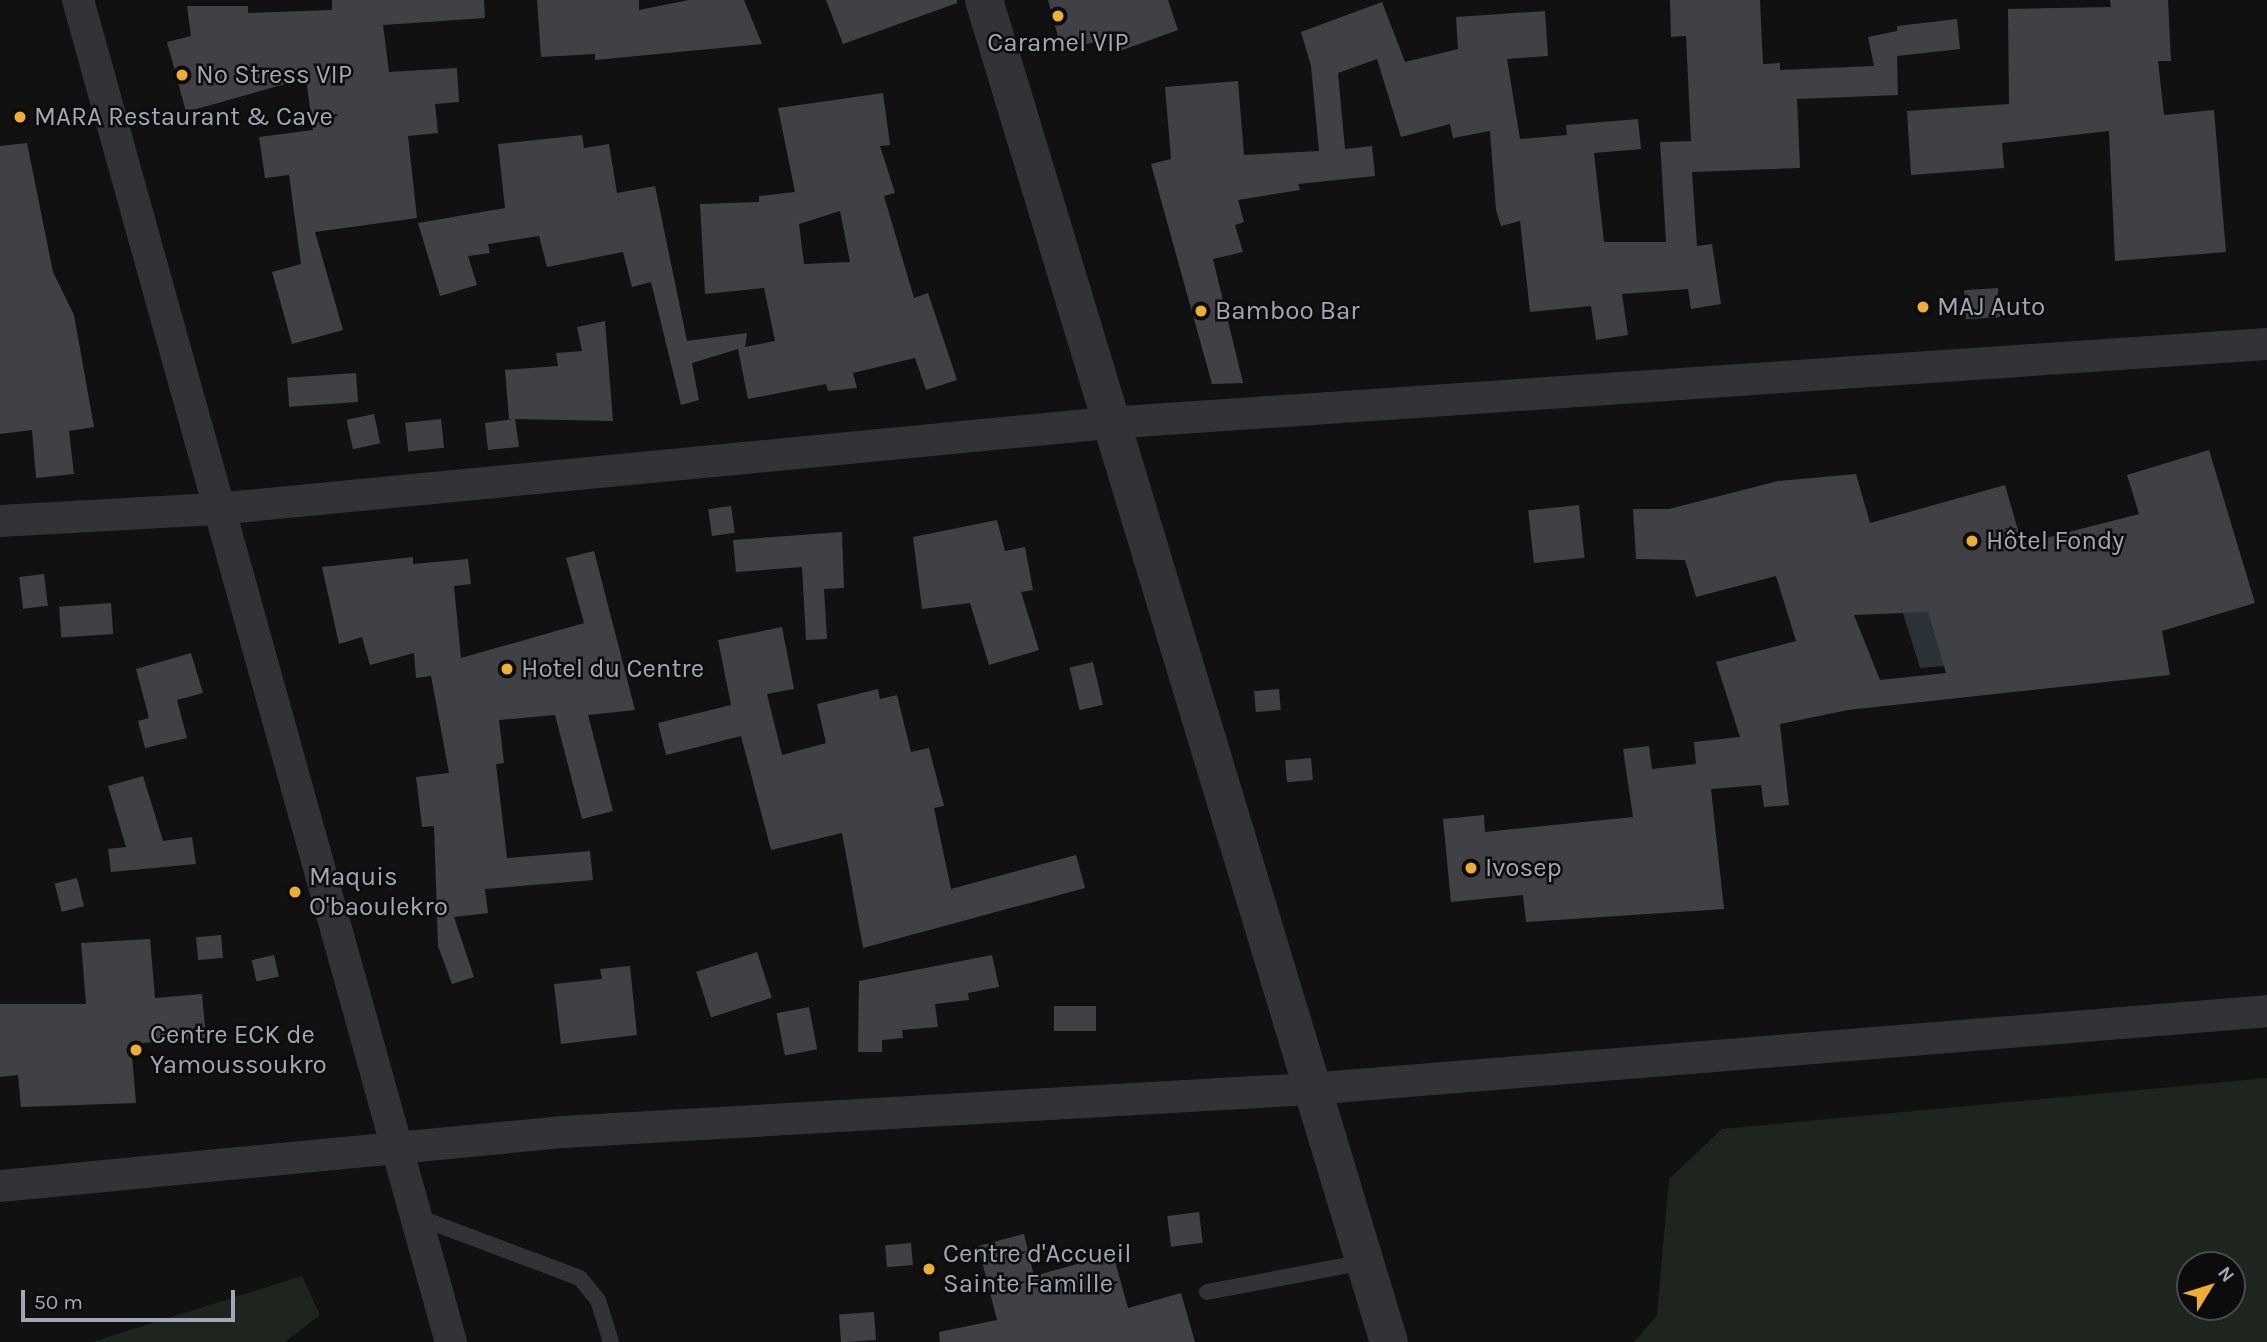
<!DOCTYPE html>
<html>
<head>
<meta charset="utf-8">
<style>
  body { margin:0 }
  #map { position:relative; width:2267px; height:1342px; overflow:hidden; background:#111112; font-family:Karla,sans-serif }
  div>[style] { position:absolute }
  .green>* { inset:0; background:#1d251e }
  .water>* { inset:0; background:#2a3137 }
  .building>* { inset:0; background:#404145; transform-origin:0 0 }
  .service>* { height:16px; margin:-8px; padding:0 8px; transform-origin:8px; border-radius:8px; background:#323337 }
  .minor>* { height:32px; margin:-16px; padding:0 16px; transform-origin:16px; border-radius:16px; background:#323337 }
  .tertiary>* { height:38px; margin:-19px; padding:0 19px; transform-origin:19px; border-radius:19px; background:#323337 }
  .dots>* { width:19px; height:19px; translate:-50% -50%; box-sizing:border-box; border:4px solid #0c0c0d; border-radius:50% }
  span { translate:-50% -50%; white-space:nowrap; text-align:center; line-height:1.15; -webkit-text-stroke:5px #0c0c0d; paint-order:stroke }
  .poi-label { font-size:26px; color:#a2a7b3 }
  .left { translate:0 -50%; text-align:left }
  .north { position:absolute; left:2176px; top:1251px; width:70px; height:70px; box-sizing:border-box; background:#0c0c0d; border:2px solid #484a4f; border-radius:50%; rotate:52deg; font-size:19px; font-weight:700; line-height:28px; text-align:center; color:#a2a7b3 }
  .north::after { content:''; display:block; margin:auto; width:24px; height:32px; background:#eeae2e; clip-path:polygon(50% 0,100% 100%,50% 72%,0 100%) }
  .scale { position:absolute; left:21px; top:1290px; width:214px; height:32px; box-sizing:border-box; border:4px solid #a2a7b3; border-top:0; padding-left:9px; font-size:21px; line-height:24px; white-space:nowrap; color:#a2a7b3; -webkit-text-stroke:5px #0c0c0d; paint-order:stroke }
</style>
</head>
<body>
<div id="map">
  <div class="green">
    <div style="clip-path:polygon(evenodd,2267px 1078px,2267px 1342px,1634px 1342px,1657px 1315px,1669px 1179px,1722px 1129px,2267px 1078px,2232px 1265px,2232px 1307px,2190px 1307px,2190px 1265px,2232px 1265px)"></div>
    <div style="clip-path:polygon(302px 1276px,320px 1315px,285px 1342px,92px 1342px)"></div>
  </div>
  <div class="water">
    <div style="clip-path:polygon(1929px 611px,1945px 666px,1920px 668px,1903px 613px)"></div>
  </div>
  <div class="building">
    <div style="clip-path:polygon(332px 0,484px 0,485px 18px,383px 25px,389px 72px,457px 68px,459px 102px,435px 104px,438px 133px,408px 136px,417px 218px,315px 232px,343px 330px,292px 344px,272px 272px,301px 264px,289px 175px,265px 178px,259px 137px,313px 130px,306px 78px,186px 112px,167px 42px,191px 36px,187px 6px,248px 6px,248px 13px,332px 10px)"></div>
    <div style="clip-path:polygon(537px 0,639px 0,639px 10px,689px 0,744px 0,762px 44px,595px 60px,595px 54px,541px 57px)"></div>
    <div style="clip-path:polygon(826px 0,957px 0,957px 3px,843px 44px)"></div>
    <div style="clip-path:polygon(1048px 0,1168px 0,1178px 30px,1117px 52px,1113px 37px,1062px 51px)"></div>
    <div style="clip-path:polygon(1670px 0,1760px 0,1763px 64px,1780px 63px,1780px 70px,1874px 66px,1868px 37px,1897px 31px,1897px 26px,1957px 19px,1960px 49px,1897px 56px,1898px 95px,1797px 99px,1800px 168px,1692px 172px,1697px 246px,1712px 244px,1721px 304px,1691px 309px,1688px 289px,1622px 294px,1628px 335px,1596px 340px,1591px 306px,1530px 312px,1520px 221px,1501px 226px,1496px 210px,1490px 131px,1453px 138px,1450px 124px,1401px 137px,1377px 59px,1338px 73px,1345px 149px,1372px 146px,1375px 176px,1298px 184px,1300px 190px,1238px 200px,1244px 222px,1235px 225px,1243px 252px,1213px 259px,1243px 383px,1212px 384px,1151px 164px,1171px 159px,1165px 87px,1238px 81px,1244px 155px,1319px 151px,1311px 66px,1301px 32px,1382px 2px,1405px 62px,1458px 49px,1456px 17px,1545px 11px,1548px 56px,1507px 59px,1520px 139px,1567px 135px,1566px 125px,1638px 119px,1641px 149px,1594px 153px,1604px 242px,1666px 242px,1660px 142px,1691px 141px,1686px 36px,1671px 37px)"></div>
    <div style="clip-path:polygon(2110px 0,2168px 0,2171px 61px,2158px 61px,2164px 115px,2214px 110px,2226px 252px,2115px 261px,2109px 131px,2002px 143px,2004px 168px,1911px 175px,1907px 111px,2009px 104px,2008px 9px,2111px 7px)"></div>
    <div style="clip-path:polygon(evenodd,883px 93px,890px 145px,880px 146px,895px 193px,884px 196px,914px 298px,928px 293px,957px 380px,926px 390px,915px 358px,853px 373px,857px 388px,828px 391px,826px 384px,748px 399px,738px 349px,692px 363px,699px 400px,681px 405px,651px 282px,632px 287px,623px 252px,547px 267px,539px 236px,488px 244px,490px 253px,468px 256px,477px 285px,440px 296px,418px 223px,505px 208px,498px 144px,582px 135px,584px 148px,609px 144px,617px 193px,655px 186px,687px 341px,747px 333px,745px 347px,775px 341px,764px 288px,705px 294px,700px 204px,759px 202px,759px 196px,795px 192px,778px 108px,883px 93px,840px 211px,850px 262px,804px 264px,799px 224px,840px 211px)"></div>
    <div style="clip-path:polygon(27px 143px,53px 272px,74px 315px,94px 427px,69px 431px,74px 474px,36px 478px,32px 430px,0 434px,0 146px)"></div>
    <div style="left:1998px;top:288px;width:29px;height:34px;rotate:86deg"></div>
    <div style="clip-path:polygon(605px 321px,613px 421px,515px 419px,519px 447px,488px 450px,485px 423px,514px 419px,509px 419px,505px 370px,558px 366px,556px 353px,582px 351px,577px 327px)"></div>
    <div style="left:356px;top:373px;width:29px;height:69px;rotate:86deg"></div>
    <div style="left:374px;top:414px;width:30px;height:28px;rotate:78deg"></div>
    <div style="left:441px;top:419px;width:29px;height:36px;rotate:84deg"></div>
    <div style="clip-path:polygon(evenodd,2209px 450px,2255px 603px,2162px 631px,2170px 675px,1848px 710px,1780px 724px,1789px 805px,1764px 807px,1761px 785px,1711px 789px,1724px 909px,1526px 922px,1523px 895px,1451px 902px,1443px 819px,1484px 815px,1485px 832px,1633px 817px,1623px 749px,1649px 746px,1652px 769px,1696px 764px,1694px 742px,1740px 737px,1716px 662px,1796px 641px,1776px 576px,1696px 597px,1685px 560px,1636px 559px,1633px 509px,1669px 509px,1778px 481px,1856px 474px,1870px 523px,2005px 485px,2022px 544px,2139px 514px,2127px 475px,2209px 450px,1928px 612px,1946px 673px,1880px 680px,1854px 615px,1928px 612px)"></div>
    <div style="left:1579px;top:505px;width:53px;height:51px;rotate:84deg"></div>
    <div style="left:731px;top:506px;width:27px;height:23px;rotate:82deg"></div>
    <div style="clip-path:polygon(997px 520px,1005px 551px,1025px 547px,1033px 590px,1021px 592px,1039px 650px,989px 665px,970px 603px,922px 609px,913px 537px)"></div>
    <div style="clip-path:polygon(842px 532px,844px 588px,824px 589px,827px 639px,806px 640px,802px 567px,736px 572px,733px 540px)"></div>
    <div style="clip-path:polygon(594px 551px,635px 710px,588px 715px,613px 811px,582px 819px,555px 715px,499px 720px,504px 763px,496px 764px,507px 858px,590px 851px,593px 880px,485px 889px,488px 913px,454px 917px,474px 977px,452px 984px,438px 946px,434px 826px,422px 827px,416px 777px,449px 773px,431px 676px,416px 678px,414px 653px,370px 665px,362px 637px,339px 644px,322px 567px,413px 557px,413px 564px,468px 559px,471px 584px,454px 586px,461px 658px,584px 623px,566px 558px)"></div>
    <div style="left:44px;top:574px;width:32px;height:25px;rotate:83deg"></div>
    <div style="left:111px;top:603px;width:31px;height:52px;rotate:86deg"></div>
    <div style="clip-path:polygon(782px 627px,794px 689px,767px 694px,782px 755px,826px 743px,817px 704px,878px 689px,880px 699px,897px 695px,911px 752px,929px 748px,944px 806px,934px 808px,951px 889px,1076px 855px,1085px 888px,863px 948px,842px 833px,771px 850px,741px 736px,666px 755px,658px 723px,731px 705px,718px 640px)"></div>
    <div style="clip-path:polygon(191px 653px,203px 693px,177px 700px,187px 738px,145px 748px,138px 721px,149px 718px,136px 669px)"></div>
    <div style="left:1093px;top:662px;width:44px;height:24px;rotate:77deg"></div>
    <div style="left:1279px;top:689px;width:21px;height:25px;rotate:85deg"></div>
    <div style="left:1311px;top:758px;width:22px;height:26px;rotate:85deg"></div>
    <div style="clip-path:polygon(143px 776px,163px 841px,192px 837px,196px 864px,111px 872px,108px 849px,126px 847px,108px 786px)"></div>
    <div style="left:77px;top:878px;width:29px;height:23px;rotate:76deg"></div>
    <div style="left:221px;top:935px;width:23px;height:25px;rotate:85deg"></div>
    <div style="clip-path:polygon(150px 939px,155px 998px,202px 994px,206px 1038px,131px 1044px,136px 1103px,21px 1107px,18px 1075px,0 1077px,0 1004px,86px 1004px,81px 943px)"></div>
    <div style="left:757px;top:952px;width:48px;height:64px;rotate:72deg"></div>
    <div style="left:274px;top:955px;width:22px;height:23px;rotate:77deg"></div>
    <div style="clip-path:polygon(992px 955px,999px 987px,968px 993px,969px 1000px,935px 1004px,938px 1027px,902px 1030px,903px 1038px,882px 1040px,882px 1052px,858px 1052px,859px 981px)"></div>
    <div style="clip-path:polygon(630px 966px,637px 1035px,561px 1044px,554px 984px,602px 979px,600px 969px)"></div>
    <div style="left:1096px;top:1006px;width:25px;height:42px;rotate:90deg"></div>
    <div style="left:809px;top:1007px;width:43px;height:33px;rotate:79deg"></div>
    <div style="left:1199px;top:1212px;width:31px;height:32px;rotate:83deg"></div>
    <div style="clip-path:polygon(1024px 1234px,1034px 1276px,1113px 1254px,1128px 1308px,1181px 1293px,1195px 1342px,940px 1342px,939px 1332px,997px 1320px,978px 1246px)"></div>
    <div style="left:911px;top:1243px;width:22px;height:26px;rotate:85deg"></div>
    <div style="left:874px;top:1312px;width:28px;height:35px;rotate:86deg"></div>
  </div>
  <div class="service">
    <div style="left:415px;top:1216px;width:176px;rotate:20.6deg"></div>
    <div style="left:580px;top:1278px;width:28px;rotate:51deg"></div>
    <div style="left:598px;top:1300px;width:44px;rotate:72.8deg"></div>
    <div style="left:1207px;top:1292px;width:161px;rotate:-10.8deg"></div>
  </div>
  <div class="minor">
    <div style="left:78px;top:0;width:1393px;rotate:74.47deg"></div>
    <div style="left:0;top:521px;width:215px;rotate:-3.2deg"></div>
    <div style="left:215px;top:509px;width:897px;rotate:-5.5deg"></div>
    <div style="left:1108px;top:423px;width:1162px;rotate:-3.9deg"></div>
    <div style="left:0;top:1186px;width:566px;rotate:-5.48deg"></div>
    <div style="left:563px;top:1132px;width:747px;rotate:-3.3deg"></div>
    <div style="left:1309px;top:1089px;width:961px;rotate:-4.65deg"></div>
  </div>
  <div class="tertiary">
    <div style="left:984px;top:0;width:1402px;rotate:73.21deg"></div>
  </div>
  <div class="dots">
    <div style="left:1058px;top:16px;background:#eeae2e"></div>
    <div style="left:182px;top:75px;background:#eeae2e"></div>
    <div style="left:20px;top:117px;background:#eeae2e"></div>
    <div style="left:1923px;top:307px;background:#eeae2e"></div>
    <div style="left:1201px;top:311px;background:#eeae2e"></div>
    <div style="left:1972px;top:541px;background:#eeae2e"></div>
    <div style="left:507px;top:669px;background:#eeae2e"></div>
    <div style="left:1471px;top:868px;background:#eeae2e"></div>
    <div style="left:295px;top:892px;background:#eeae2e"></div>
    <div style="left:136px;top:1050px;background:#eeae2e"></div>
    <div style="left:929px;top:1269px;background:#eeae2e"></div>
  </div>
  <div class="poi-label">
    <span style="left:1058px;top:43px">Caramel VIP</span>
    <span class="left" style="left:196px;top:75px">No Stress VIP</span>
    <span class="left" style="left:34px;top:117px">MARA Restaurant &amp; Cave</span>
    <span class="left" style="left:1937px;top:307px">MAJ Auto</span>
    <span class="left" style="left:1215px;top:311px">Bamboo Bar</span>
    <span class="left" style="left:1986px;top:541px">Hôtel Fondy</span>
    <span class="left" style="left:521px;top:669px">Hotel du Centre</span>
    <span class="left" style="left:1485px;top:868px">Ivosep</span>
    <span class="left" style="left:309px;top:892px">Maquis<br>O'baoulekro</span>
    <span class="left" style="left:150px;top:1050px">Centre ECK de<br>Yamoussoukro</span>
    <span class="left" style="left:943px;top:1269px">Centre d'Accueil<br>Sainte Famille</span>
  </div>
  <div class="north">N</div>
  <div class="scale">50 m</div>
</div>
</body>
</html>
